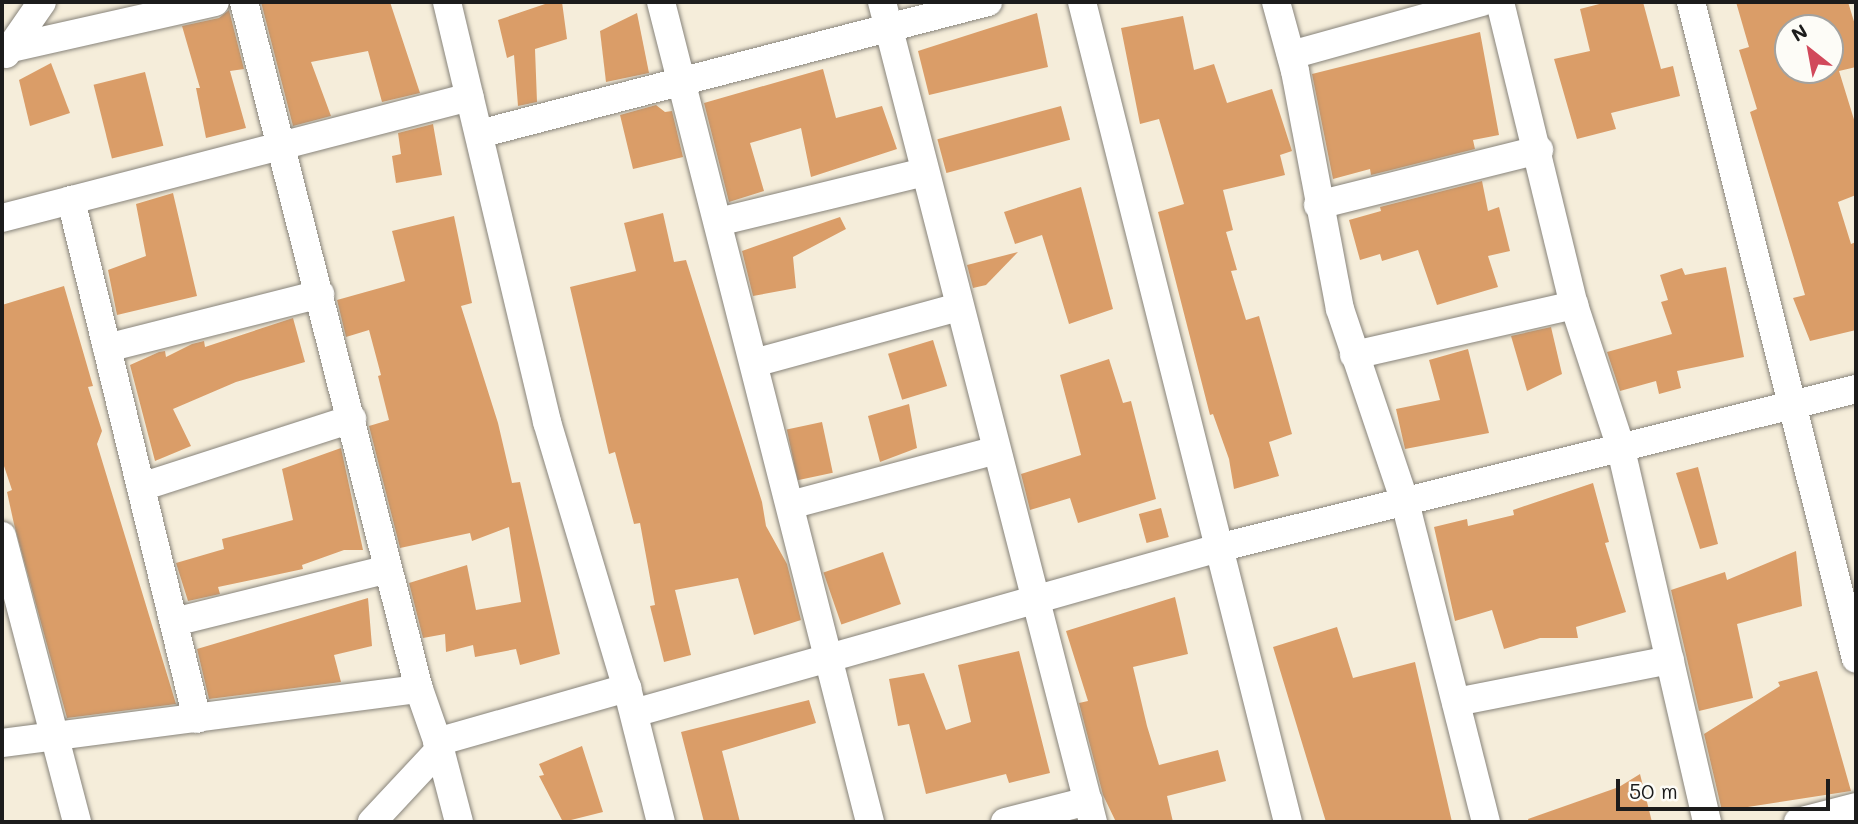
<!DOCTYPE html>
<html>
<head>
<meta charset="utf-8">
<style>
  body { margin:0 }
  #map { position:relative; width:1858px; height:824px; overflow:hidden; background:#f5edda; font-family:Mali,sans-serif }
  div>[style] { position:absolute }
  .building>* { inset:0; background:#da9d68; transform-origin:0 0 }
  .roads { filter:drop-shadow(0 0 2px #88847b) drop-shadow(0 0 2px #88847b) }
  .minor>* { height:28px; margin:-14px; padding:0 14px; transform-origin:14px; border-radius:14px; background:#fff }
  span { translate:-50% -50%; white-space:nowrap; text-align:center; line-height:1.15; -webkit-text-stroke:7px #fdfcf7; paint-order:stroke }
  .frame { position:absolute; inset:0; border:4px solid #1c1c1c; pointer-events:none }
  .north { position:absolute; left:1774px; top:14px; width:70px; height:70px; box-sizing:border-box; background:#fdfcf7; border:2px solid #a3a29f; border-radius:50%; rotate:329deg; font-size:19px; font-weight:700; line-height:28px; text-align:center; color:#1c1c1c }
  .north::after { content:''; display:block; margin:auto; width:24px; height:32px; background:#d1495b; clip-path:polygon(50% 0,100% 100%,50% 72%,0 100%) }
  .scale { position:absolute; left:1616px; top:779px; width:214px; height:32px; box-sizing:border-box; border:4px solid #1c1c1c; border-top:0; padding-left:9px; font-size:21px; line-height:24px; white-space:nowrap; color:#1c1c1c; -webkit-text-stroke:5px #fdfcf7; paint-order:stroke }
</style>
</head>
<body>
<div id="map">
  <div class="building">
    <div style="clip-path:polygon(261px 2px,390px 2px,420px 93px,382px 102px,368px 51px,311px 62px,331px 116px,293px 126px)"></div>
    <div style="clip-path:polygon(551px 2px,562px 2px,567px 39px,535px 49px,537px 102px,518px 106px,514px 55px,507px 58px,498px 20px)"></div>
    <div style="clip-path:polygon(1607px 2px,1643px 2px,1661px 69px,1673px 66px,1680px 96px,1611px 113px,1616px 129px,1577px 139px,1554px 59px,1590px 51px,1580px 9px)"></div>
    <div style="clip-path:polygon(evenodd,1736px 2px,1848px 2px,1856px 28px,1856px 67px,1839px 71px,1856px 126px,1856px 195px,1838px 202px,1851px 244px,1856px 242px,1856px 330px,1810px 341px,1793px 298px,1805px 295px,1750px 112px,1757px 109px,1739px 50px,1749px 47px,1736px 2px,1788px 28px,1830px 28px,1830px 70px,1788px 70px,1788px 28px)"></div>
    <div style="clip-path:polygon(229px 10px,244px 69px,230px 71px,246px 128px,206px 138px,196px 88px,200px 88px,182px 26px,219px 18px)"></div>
    <div style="clip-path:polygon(637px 13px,649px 73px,606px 82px,600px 31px)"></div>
    <div style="clip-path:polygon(1037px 13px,1048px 67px,929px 95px,918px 51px)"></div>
    <div style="clip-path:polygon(1183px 16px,1194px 70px,1214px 64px,1227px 103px,1272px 89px,1292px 151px,1280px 155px,1285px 175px,1223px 190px,1233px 230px,1226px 232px,1237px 270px,1231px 271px,1246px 320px,1259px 316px,1292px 434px,1269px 442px,1279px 476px,1234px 489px,1229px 459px,1213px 414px,1210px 415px,1158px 212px,1184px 204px,1159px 119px,1140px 124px,1121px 28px)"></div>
    <div style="clip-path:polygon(1480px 32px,1499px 135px,1473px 140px,1475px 149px,1371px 175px,1370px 169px,1333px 179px,1312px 74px)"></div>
    <div style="clip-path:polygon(51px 63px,70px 113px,30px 126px,19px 80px)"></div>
    <div style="clip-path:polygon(823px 69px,836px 118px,882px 106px,897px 149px,811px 177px,801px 128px,750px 143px,764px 191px,729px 202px,704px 103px)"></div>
    <div style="left:145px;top:72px;width:76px;height:53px;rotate:76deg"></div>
    <div style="clip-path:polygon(656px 105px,665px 112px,672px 111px,683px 157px,633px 169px,620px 115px)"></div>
    <div style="left:1061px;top:106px;width:35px;height:128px;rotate:75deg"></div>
    <div style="clip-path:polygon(433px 124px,442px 175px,396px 183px,392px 156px,401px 154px,398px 133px)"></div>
    <div style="clip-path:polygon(1482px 181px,1488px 211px,1499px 207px,1510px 251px,1488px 256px,1498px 287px,1437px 305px,1418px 250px,1382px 261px,1380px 254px,1360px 260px,1349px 220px,1381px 211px,1380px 207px)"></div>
    <div style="clip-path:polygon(1081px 187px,1113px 309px,1069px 324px,1042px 235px,1015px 244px,1004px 212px)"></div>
    <div style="clip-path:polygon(173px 193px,197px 296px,117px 315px,108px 270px,146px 256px,136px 204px)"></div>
    <div style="clip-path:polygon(663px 213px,674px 262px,686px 260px,762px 502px,766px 526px,787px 564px,801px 620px,754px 635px,738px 578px,675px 590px,691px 655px,664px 662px,650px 606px,655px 605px,640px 523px,634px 524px,615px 452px,609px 454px,570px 287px,636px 271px,624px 223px)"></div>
    <div style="clip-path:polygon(454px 216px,472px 303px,461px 306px,498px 423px,512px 483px,520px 482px,560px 654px,520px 665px,516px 649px,475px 657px,473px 645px,446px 652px,445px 634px,423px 638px,409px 583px,467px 565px,476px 610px,521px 602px,509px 527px,472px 541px,470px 533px,400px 548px,369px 426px,389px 420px,378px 376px,381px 375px,369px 330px,346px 337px,337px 300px,405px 281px,392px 231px)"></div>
    <div style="clip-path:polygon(840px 217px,846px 229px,793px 257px,796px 288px,753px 296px,742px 251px)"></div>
    <div style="clip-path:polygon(1018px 252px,986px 285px,973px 288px,967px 265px)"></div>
    <div style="clip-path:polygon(1726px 267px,1744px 357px,1677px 371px,1681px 388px,1659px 394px,1656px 381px,1620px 391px,1607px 352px,1672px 334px,1661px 302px,1668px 300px,1660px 275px,1682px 268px,1685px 275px)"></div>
    <div style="clip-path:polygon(64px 286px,93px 386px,88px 387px,102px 431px,97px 444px,176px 704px,67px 718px,14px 524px,7px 492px,12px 490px,2px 460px,2px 305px)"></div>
    <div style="clip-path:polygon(293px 318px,305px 362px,236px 382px,173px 409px,191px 446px,155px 461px,130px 365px,159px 352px,165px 351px,166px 357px,192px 344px,204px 341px,205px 347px)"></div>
    <div style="clip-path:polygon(1551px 327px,1562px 374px,1527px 391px,1511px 336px)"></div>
    <div style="left:933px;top:340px;width:48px;height:47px;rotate:73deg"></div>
    <div style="clip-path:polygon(1468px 349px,1489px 433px,1405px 449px,1396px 409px,1440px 400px,1429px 360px)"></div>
    <div style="clip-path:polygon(1109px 359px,1123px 403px,1131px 401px,1156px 499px,1078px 523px,1070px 498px,1030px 510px,1021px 474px,1081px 455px,1060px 375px)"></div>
    <div style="clip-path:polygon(909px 404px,917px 448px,880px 462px,868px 416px)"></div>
    <div style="left:822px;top:422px;width:52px;height:36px;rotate:78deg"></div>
    <div style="clip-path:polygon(341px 448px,363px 550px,344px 550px,302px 565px,303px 569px,218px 587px,220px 594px,188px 601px,176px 563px,224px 549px,222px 539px,293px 520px,282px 469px)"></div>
    <div style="clip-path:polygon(1698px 467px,1718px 544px,1700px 549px,1676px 473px)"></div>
    <div style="clip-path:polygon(1593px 483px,1609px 542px,1605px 543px,1626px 612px,1576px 627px,1578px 638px,1540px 638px,1504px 649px,1492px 610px,1455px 621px,1434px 527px,1467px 519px,1468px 526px,1514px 515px,1513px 510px)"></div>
    <div style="left:1161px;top:508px;width:30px;height:23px;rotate:75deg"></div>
    <div style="clip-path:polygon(1796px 551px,1802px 606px,1737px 624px,1753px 698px,1699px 711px,1671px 590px,1725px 572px,1727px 580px)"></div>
    <div style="left:883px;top:552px;width:55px;height:63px;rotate:71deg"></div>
    <div style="clip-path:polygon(1175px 597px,1188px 654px,1133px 667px,1147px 726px,1159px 765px,1218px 750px,1226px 781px,1167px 796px,1173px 822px,1116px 822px,1103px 795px,1079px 703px,1088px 701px,1066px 631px)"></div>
    <div style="clip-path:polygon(368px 598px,372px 646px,334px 655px,341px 682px,209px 699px,197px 649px)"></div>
    <div style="clip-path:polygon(1337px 627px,1353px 678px,1415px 662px,1452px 822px,1326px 822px,1273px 647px)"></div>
    <div style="clip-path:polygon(1019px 651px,1050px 773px,1009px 783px,1006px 774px,926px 794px,909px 724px,898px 726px,889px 679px,924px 673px,946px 730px,971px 722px,958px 665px)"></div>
    <div style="clip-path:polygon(1817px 671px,1851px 791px,1722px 811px,1704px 734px,1780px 686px,1778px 682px)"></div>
    <div style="clip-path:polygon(809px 700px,816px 723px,722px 751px,740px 822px,704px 822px,681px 732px)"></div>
    <div style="clip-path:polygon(582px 746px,603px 812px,563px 822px,539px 776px,544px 775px,539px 764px)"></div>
    <div style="clip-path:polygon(1640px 774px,1652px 822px,1529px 822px,1528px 819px,1619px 787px)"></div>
  </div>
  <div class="roads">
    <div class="minor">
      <div style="left:244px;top:2px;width:709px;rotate:75.71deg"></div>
      <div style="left:419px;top:689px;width:64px;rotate:70.7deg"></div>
      <div style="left:440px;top:749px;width:100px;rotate:133deg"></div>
      <div style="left:447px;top:2px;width:432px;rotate:76.6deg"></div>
      <div style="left:547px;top:422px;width:278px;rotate:73.3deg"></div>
      <div style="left:627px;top:688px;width:138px;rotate:75.8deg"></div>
      <div style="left:661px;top:2px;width:846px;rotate:75.7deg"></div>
      <div style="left:882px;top:2px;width:847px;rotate:75.57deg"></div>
      <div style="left:1082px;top:2px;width:845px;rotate:75.9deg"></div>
      <div style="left:1276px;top:2px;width:72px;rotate:74.6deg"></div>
      <div style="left:1295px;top:71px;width:242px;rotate:79.3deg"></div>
      <div style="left:1340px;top:309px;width:204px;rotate:71.4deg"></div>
      <div style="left:1405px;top:502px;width:330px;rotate:75.8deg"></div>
      <div style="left:1500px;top:2px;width:312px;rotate:76.3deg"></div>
      <div style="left:1574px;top:305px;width:147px;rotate:71.8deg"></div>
      <div style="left:1620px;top:445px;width:387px;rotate:77deg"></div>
      <div style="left:1691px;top:2px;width:677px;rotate:75.9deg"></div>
      <div style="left:11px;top:48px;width:209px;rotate:-12.7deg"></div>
      <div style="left:6px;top:54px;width:63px;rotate:-55.3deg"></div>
      <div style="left:1291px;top:55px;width:198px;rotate:-15.5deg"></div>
      <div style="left:479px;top:134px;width:526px;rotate:-14.54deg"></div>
      <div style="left:71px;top:200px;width:534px;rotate:76.35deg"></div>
      <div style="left:1318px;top:205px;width:228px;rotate:-14deg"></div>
      <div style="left:2px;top:218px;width:483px;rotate:-14.5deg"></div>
      <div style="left:718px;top:222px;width:213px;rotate:-13.6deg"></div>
      <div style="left:107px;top:348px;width:220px;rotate:-14.2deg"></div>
      <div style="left:1354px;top:355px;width:226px;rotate:-12.8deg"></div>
      <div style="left:754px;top:363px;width:213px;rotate:-15.3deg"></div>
      <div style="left:141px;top:487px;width:222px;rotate:-17.9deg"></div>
      <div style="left:790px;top:505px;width:213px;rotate:-14.9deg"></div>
      <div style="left:2px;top:536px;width:296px;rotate:75.3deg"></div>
      <div style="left:174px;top:622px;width:220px;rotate:-13.9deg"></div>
      <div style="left:1456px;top:702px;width:218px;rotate:-11.1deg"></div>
      <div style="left:634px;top:713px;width:611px;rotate:-15.77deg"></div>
      <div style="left:1222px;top:547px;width:653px;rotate:-13.99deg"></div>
      <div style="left:437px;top:742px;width:198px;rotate:-15.9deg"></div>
      <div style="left:2px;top:743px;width:420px;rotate:-7.4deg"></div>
      <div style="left:440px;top:749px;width:75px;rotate:75.4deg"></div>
      <div style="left:1005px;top:822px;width:86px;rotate:-14.2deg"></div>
      <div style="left:1798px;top:822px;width:60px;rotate:-14.5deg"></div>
    </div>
  </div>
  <div class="frame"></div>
  <div class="north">N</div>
  <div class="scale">50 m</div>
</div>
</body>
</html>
